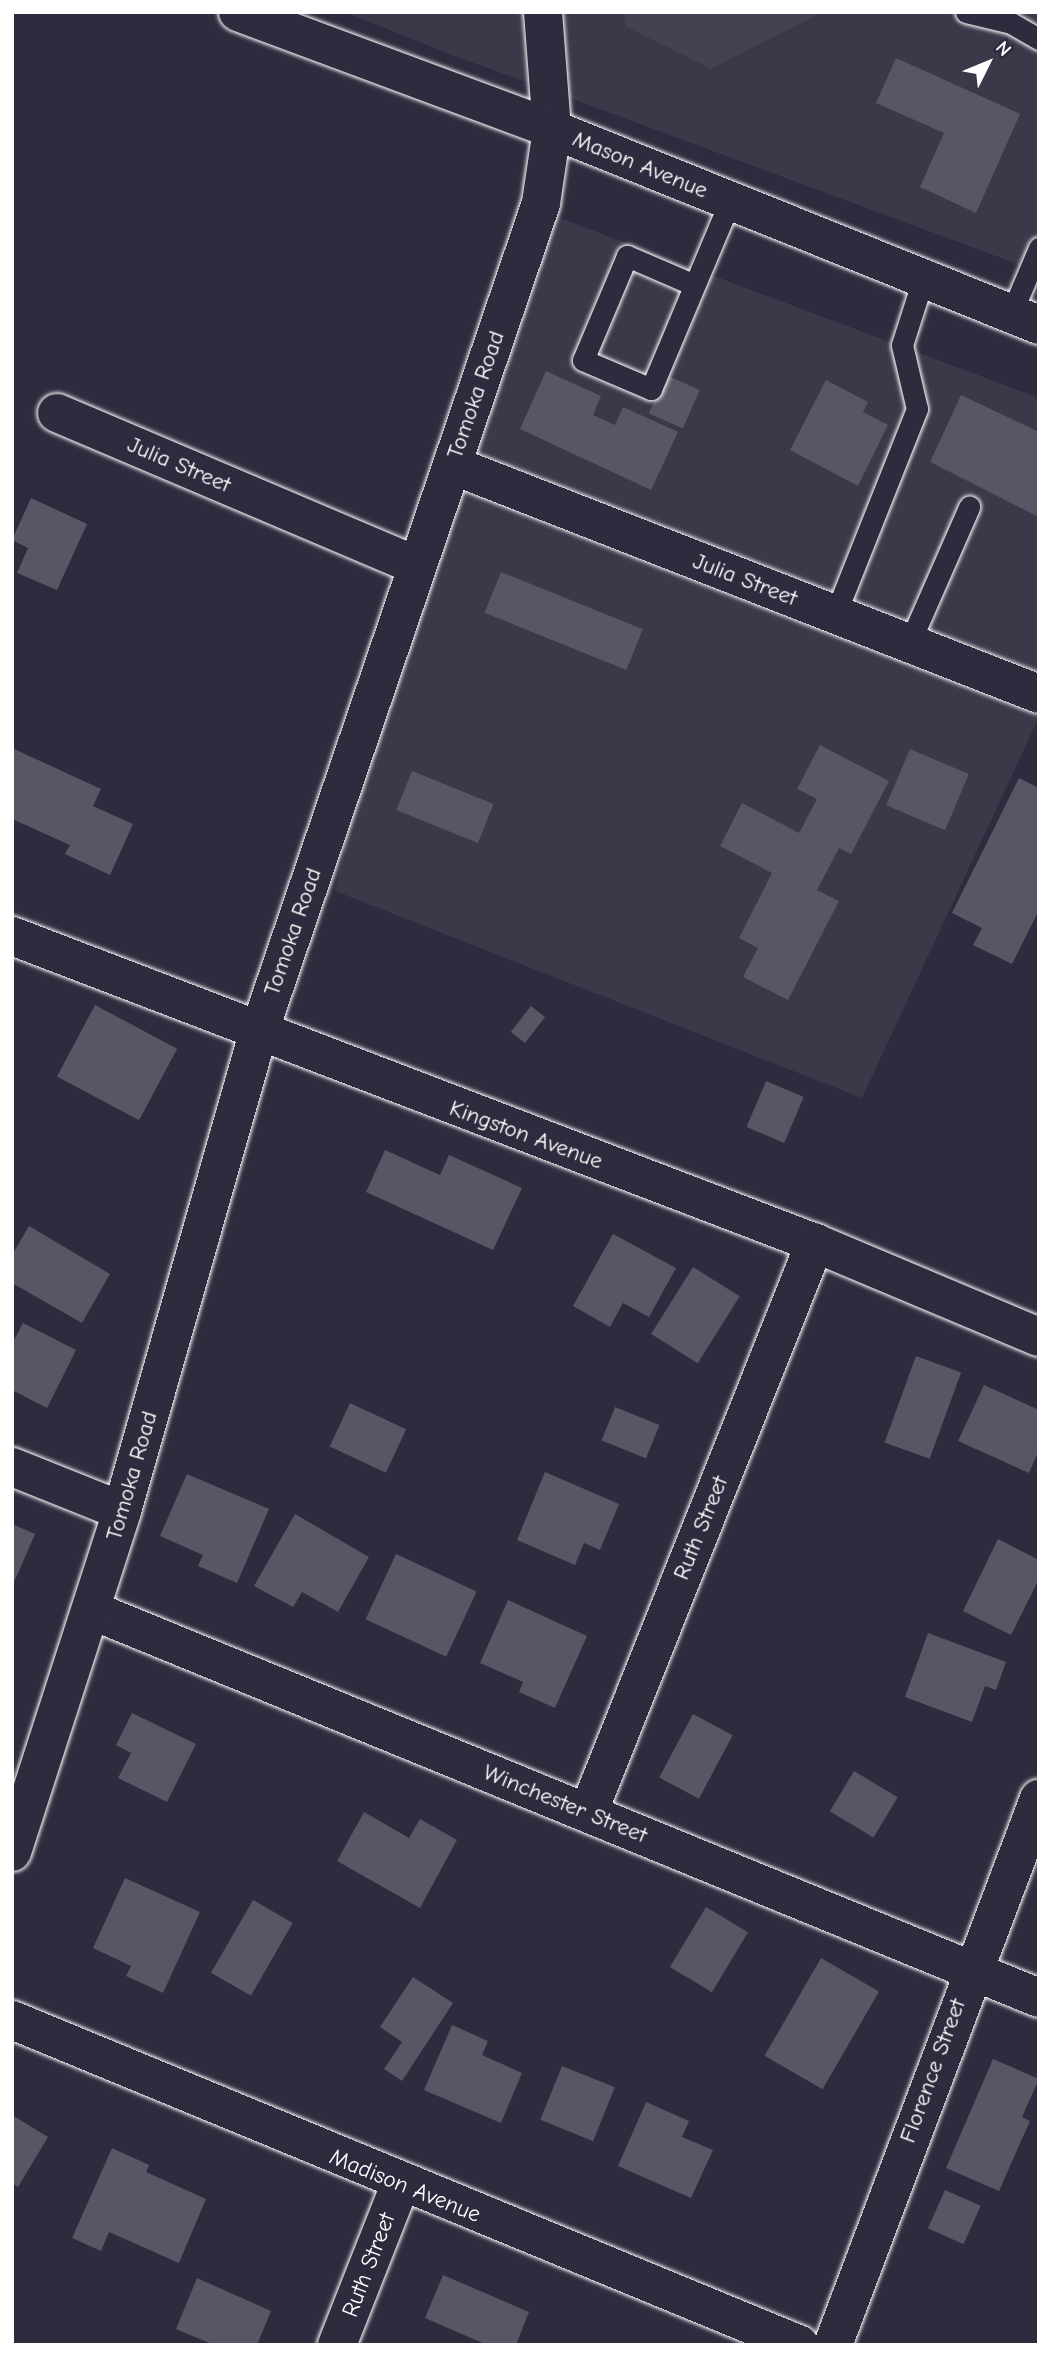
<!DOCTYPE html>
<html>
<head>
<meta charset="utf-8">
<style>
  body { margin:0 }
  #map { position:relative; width:1051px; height:2357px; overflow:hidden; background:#2f2a3d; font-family:"Comic Neue",sans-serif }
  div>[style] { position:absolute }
  .built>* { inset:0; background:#3c3749 }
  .green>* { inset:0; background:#464152 }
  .building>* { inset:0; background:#595564; transform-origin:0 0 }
  .roads { filter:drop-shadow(0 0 2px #fff) drop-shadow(0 0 2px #fff) }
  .service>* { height:21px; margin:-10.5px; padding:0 10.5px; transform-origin:10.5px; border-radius:10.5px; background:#2f2a3d }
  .minor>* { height:38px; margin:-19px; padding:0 19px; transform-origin:19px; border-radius:19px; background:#2f2a3d }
  .tertiary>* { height:38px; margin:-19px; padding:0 19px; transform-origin:19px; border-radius:19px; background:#2f2a3d }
  .secondary>* { height:38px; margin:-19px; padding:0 19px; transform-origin:19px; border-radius:19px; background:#2f2a3d }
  span { translate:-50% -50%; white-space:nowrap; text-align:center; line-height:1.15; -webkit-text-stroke:5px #2f2a3d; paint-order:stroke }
  .street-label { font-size:23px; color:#fff }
  .frame { position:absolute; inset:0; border:14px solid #fff; pointer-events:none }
  .north { position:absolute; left:953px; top:28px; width:70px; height:70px; -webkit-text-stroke:5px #2f2a3d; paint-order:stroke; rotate:47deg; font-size:19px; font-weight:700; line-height:28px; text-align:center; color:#fff }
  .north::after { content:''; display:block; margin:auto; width:24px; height:32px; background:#fff; clip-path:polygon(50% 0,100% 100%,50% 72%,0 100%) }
</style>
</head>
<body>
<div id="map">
  <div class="built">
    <div style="clip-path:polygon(345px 12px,523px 12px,527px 82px,454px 56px)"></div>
    <div style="clip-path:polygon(564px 12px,623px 12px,626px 27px,711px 69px,824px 12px,1039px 12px,1039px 272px,570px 98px)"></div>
    <div style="clip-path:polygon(557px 217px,1039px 398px,1039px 671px,477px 452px)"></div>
    <div style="clip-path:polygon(463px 493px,1039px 717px,862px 1098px,335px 891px,350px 823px)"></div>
  </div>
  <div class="green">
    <div style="clip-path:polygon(623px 12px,824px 12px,711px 69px,626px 27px)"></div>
  </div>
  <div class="building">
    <div style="clip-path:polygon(896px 58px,1020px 114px,976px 213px,920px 187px,944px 133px,876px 103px)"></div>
    <div style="clip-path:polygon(546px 371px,601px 396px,593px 415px,615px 425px,623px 407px,678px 432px,651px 490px,520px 429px)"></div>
    <div style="left:666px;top:375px;width:37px;height:42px;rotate:24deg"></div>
    <div style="clip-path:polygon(826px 380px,868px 402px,863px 412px,888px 425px,858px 486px,790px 450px)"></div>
    <div style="clip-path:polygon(961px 395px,1039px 432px,1039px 517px,930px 462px)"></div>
    <div style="clip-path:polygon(31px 498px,87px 524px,57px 590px,17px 573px,28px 548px,12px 540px)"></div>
    <div style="left:501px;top:572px;width:153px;height:44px;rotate:22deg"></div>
    <div style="clip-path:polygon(820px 745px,889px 781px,851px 854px,839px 848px,817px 890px,839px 901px,788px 1000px,743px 977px,758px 948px,739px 938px,772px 873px,720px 846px,742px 803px,799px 833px,817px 799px,797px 789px)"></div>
    <div style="clip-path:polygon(12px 748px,101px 789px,93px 806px,133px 824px,110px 875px,65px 854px,70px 845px,12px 819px)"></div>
    <div style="left:910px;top:749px;width:64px;height:61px;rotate:23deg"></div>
    <div style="left:412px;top:771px;width:88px;height:42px;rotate:22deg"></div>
    <div style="clip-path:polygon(1019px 778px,1039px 788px,1039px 910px,1012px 964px,973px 945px,982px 928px,952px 913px)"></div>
    <div style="left:95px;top:1005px;width:93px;height:81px;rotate:28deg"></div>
    <div style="left:531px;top:1006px;width:18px;height:33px;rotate:38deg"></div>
    <div style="left:766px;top:1081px;width:41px;height:50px;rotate:23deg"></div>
    <div style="clip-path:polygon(385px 1150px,440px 1175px,449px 1155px,522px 1188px,493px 1250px,366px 1192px)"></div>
    <div style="clip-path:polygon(29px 1226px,110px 1274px,82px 1323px,12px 1283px,12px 1255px)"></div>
    <div style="clip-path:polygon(613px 1234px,676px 1268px,649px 1317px,623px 1303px,610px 1327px,573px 1306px)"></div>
    <div style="left:693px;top:1267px;width:55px;height:79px;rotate:32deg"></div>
    <div style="clip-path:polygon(23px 1323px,76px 1350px,47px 1408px,12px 1390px,12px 1344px)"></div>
    <div style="left:916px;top:1356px;width:48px;height:92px;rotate:20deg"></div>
    <div style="clip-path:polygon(984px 1385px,1039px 1410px,1039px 1450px,1029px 1473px,958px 1441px)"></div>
    <div style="left:350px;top:1403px;width:62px;height:48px;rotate:25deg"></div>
    <div style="left:615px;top:1407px;width:48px;height:36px;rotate:22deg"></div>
    <div style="clip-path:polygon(545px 1472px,619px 1504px,600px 1550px,584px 1543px,575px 1565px,517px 1540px)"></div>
    <div style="clip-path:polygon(187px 1474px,269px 1509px,237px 1583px,198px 1566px,203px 1555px,160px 1536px)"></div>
    <div style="clip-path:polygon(295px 1514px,369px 1557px,338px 1612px,302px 1592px,293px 1607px,254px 1586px)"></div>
    <div style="clip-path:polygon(12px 1524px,35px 1534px,15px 1580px,12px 1579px)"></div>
    <div style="clip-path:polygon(998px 1539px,1039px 1560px,1039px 1579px,1011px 1635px,963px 1611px)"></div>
    <div style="left:396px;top:1554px;width:89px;height:72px;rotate:25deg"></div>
    <div style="clip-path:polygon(508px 1600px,587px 1636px,555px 1708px,519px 1692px,523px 1682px,480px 1663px)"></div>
    <div style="clip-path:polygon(928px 1633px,1006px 1662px,996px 1690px,985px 1686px,972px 1722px,905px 1697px)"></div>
    <div style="clip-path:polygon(132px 1713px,196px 1744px,167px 1802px,118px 1778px,131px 1753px,116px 1745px)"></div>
    <div style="left:693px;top:1714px;width:45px;height:72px;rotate:28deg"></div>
    <div style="left:854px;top:1771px;width:51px;height:47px;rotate:31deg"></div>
    <div style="clip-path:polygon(364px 1812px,409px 1838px,420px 1819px,457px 1840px,420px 1908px,337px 1861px)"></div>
    <div style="clip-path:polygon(125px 1878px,200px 1912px,163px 1993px,126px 1976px,131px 1966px,93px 1948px)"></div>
    <div style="left:253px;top:1900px;width:46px;height:84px;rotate:30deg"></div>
    <div style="left:706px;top:1907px;width:49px;height:70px;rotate:31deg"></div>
    <div style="left:821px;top:1958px;width:67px;height:113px;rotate:30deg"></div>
    <div style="clip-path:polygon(413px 1977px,453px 2003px,402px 2081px,384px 2069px,402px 2042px,380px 2027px)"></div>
    <div style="clip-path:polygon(452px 2025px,488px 2041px,482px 2055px,522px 2073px,501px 2123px,424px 2090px)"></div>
    <div style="clip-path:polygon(993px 2059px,1039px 2079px,1022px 2117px,1030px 2121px,999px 2191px,946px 2168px)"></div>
    <div style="left:562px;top:2066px;width:57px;height:58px;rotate:22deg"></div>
    <div style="clip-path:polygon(646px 2102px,689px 2121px,682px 2137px,713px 2150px,691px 2198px,618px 2166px)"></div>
    <div style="clip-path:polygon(12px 2115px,48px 2137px,18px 2187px,12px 2183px)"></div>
    <div style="clip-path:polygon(112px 2148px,149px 2165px,146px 2172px,206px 2199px,179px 2263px,109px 2232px,101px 2251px,72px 2238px)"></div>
    <div style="left:945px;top:2190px;width:39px;height:42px;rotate:24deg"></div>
    <div style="clip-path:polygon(443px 2275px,529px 2312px,516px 2345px,487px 2345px,425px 2318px)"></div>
    <div style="clip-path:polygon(197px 2278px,271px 2311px,257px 2345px,214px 2345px,176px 2329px)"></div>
  </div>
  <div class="roads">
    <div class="service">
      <div style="left:966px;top:12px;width:46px;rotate:13.7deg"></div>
      <div style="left:1011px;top:23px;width:32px;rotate:30deg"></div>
      <div style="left:692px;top:284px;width:71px;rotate:-156.7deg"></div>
      <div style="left:627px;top:256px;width:113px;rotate:112.9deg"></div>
      <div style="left:583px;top:360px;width:74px;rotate:23.1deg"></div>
      <div style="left:651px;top:389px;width:204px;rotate:-67.2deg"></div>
      <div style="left:1011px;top:314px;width:72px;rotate:-67deg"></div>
      <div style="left:835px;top:615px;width:222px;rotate:-68.3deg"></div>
      <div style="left:917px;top:409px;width:66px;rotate:-103.2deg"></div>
      <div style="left:902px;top:345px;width:69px;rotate:-72.3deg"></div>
      <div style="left:909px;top:644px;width:150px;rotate:-66.3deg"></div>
    </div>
    <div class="minor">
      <div style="left:57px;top:413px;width:391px;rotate:23deg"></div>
      <div style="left:452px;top:465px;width:630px;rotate:21.31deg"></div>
      <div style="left:12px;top:936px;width:860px;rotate:20.92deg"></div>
      <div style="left:815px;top:1243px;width:243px;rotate:22.8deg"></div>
      <div style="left:12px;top:1467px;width:118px;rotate:21.8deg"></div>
      <div style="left:91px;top:1610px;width:1024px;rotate:22.26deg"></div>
      <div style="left:588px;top:1813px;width:614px;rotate:-68.29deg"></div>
      <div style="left:12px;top:1852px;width:358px;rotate:-72.1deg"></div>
      <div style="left:122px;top:1511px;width:495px;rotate:-74.1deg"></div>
      <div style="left:258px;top:1035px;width:879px;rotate:-71.21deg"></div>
      <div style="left:541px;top:203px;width:75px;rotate:-81.5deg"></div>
      <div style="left:552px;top:129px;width:117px;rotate:-94.4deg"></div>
      <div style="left:337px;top:2345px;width:172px;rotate:-68.5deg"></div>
      <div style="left:833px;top:2345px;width:584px;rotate:-69.33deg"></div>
    </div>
    <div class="tertiary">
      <div style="left:12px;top:2020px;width:852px;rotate:22.41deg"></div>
    </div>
    <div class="secondary">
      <div style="left:238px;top:12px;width:335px;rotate:20.4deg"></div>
      <div style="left:552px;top:129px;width:525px;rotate:21.92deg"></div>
    </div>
  </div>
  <div class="street-label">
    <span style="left:640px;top:165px;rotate:22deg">Mason Avenue</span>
    <span style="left:476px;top:395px;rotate:-71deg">Tomoka Road</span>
    <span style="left:179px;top:465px;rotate:23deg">Julia Street</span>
    <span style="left:745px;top:580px;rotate:21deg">Julia Street</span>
    <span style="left:293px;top:932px;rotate:-71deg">Tomoka Road</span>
    <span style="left:526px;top:1135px;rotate:20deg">Kingston Avenue</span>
    <span style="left:132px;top:1476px;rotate:-74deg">Tomoka Road</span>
    <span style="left:701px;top:1528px;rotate:-68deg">Ruth Street</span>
    <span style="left:565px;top:1804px;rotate:22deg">Winchester Street</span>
    <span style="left:933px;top:2071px;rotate:-70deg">Florence Street</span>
    <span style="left:405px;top:2186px;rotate:22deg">Madison Avenue</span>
    <span style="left:369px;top:2265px;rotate:-69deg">Ruth Street</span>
  </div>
  <div class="frame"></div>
  <div class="north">N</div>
</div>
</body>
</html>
